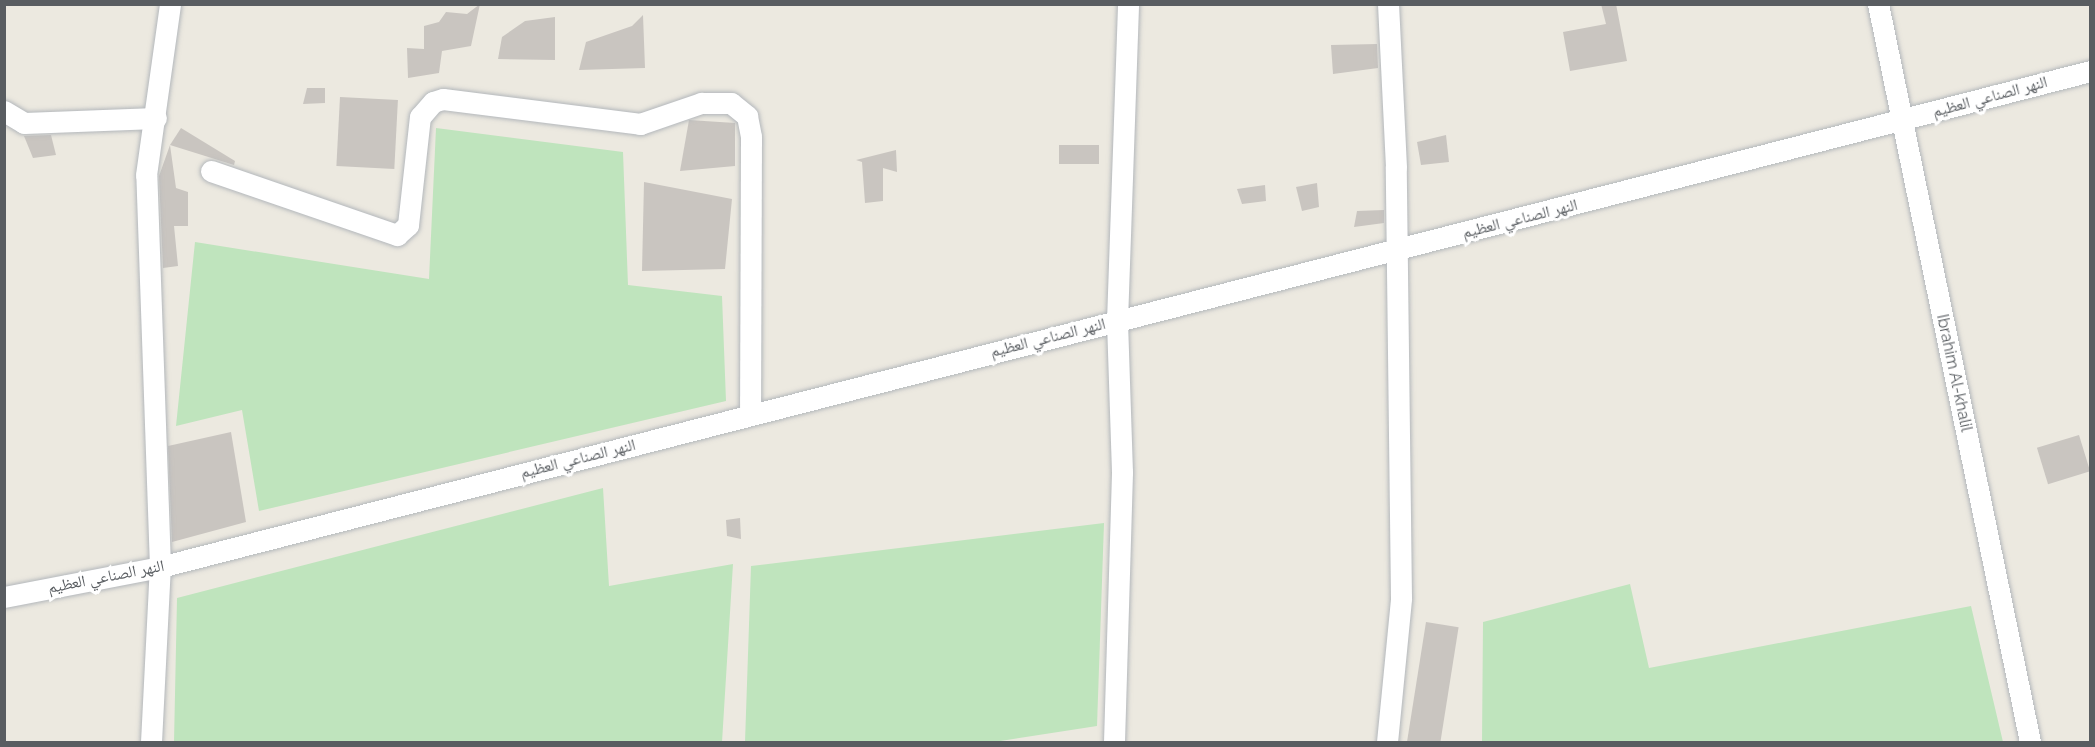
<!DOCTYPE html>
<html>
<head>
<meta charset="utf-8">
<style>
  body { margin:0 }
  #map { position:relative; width:2095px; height:747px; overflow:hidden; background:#ece9e0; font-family:Raleway,"Noto Naskh Arabic",sans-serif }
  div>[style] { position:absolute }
  .green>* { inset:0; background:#bfe4bd }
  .building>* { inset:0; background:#c9c5c0; transform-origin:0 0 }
  .roads { filter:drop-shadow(0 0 2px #b3b7bb) drop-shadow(0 0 2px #b3b7bb) }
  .minor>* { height:21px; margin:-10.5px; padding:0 10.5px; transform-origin:10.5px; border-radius:10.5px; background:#fff }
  span { translate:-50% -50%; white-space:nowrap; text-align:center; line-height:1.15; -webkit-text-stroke:6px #fff; paint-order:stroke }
  .street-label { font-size:16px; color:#595d61 }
  .frame { position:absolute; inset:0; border:6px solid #595d61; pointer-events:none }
</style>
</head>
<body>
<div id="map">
  <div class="green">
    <div style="clip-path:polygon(436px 128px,623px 152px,628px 285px,722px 296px,726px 401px,259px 511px,242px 410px,176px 426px,195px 242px,429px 279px)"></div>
    <div style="clip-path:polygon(603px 488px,609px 586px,733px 564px,722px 742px,174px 742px,177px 598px)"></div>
    <div style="clip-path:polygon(1104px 523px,1097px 726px,994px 742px,745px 742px,751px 566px)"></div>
    <div style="clip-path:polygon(1630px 584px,1649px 668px,1971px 606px,2003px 742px,1482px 742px,1483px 622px)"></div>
  </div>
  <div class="building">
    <div style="clip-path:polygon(480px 4px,471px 46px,442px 51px,439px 73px,408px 78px,407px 48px,424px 49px,424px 26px,439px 22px,446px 12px,467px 14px)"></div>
    <div style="clip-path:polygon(1601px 4px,1616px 4px,1627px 61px,1570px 71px,1563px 32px,1606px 24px)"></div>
    <div style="clip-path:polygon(643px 15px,645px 68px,579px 70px,586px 42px,632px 26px)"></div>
    <div style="clip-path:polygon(555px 17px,555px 60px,498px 59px,502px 37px,525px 21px)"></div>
    <div style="clip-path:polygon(1377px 44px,1378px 68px,1333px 74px,1331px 45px)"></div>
    <div style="clip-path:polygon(307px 88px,325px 88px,325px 103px,303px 104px)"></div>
    <div style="left:340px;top:97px;width:58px;height:69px;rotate:3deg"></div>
    <div style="clip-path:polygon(689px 120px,735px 123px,735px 166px,680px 171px)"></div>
    <div style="clip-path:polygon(181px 128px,235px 161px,234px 165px,170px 145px)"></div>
    <div style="clip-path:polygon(51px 135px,56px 155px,33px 158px,24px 136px)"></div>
    <div style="clip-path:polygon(1446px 135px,1449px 162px,1421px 165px,1417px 142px)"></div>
    <div style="clip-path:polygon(170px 145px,176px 188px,188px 192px,188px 226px,174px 226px,178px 266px,163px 268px,159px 176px)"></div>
    <div style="left:1059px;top:145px;width:40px;height:19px"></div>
    <div style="clip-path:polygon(896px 150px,897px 172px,883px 168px,883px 201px,865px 203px,862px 162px,856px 160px)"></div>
    <div style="clip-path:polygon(644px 182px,732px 199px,725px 269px,642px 271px)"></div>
    <div style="clip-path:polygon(1317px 183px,1319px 207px,1302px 211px,1296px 187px)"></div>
    <div style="clip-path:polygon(1265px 185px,1266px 201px,1242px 204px,1237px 189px)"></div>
    <div style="clip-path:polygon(1384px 210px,1384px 223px,1354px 227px,1357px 211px)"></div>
    <div style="clip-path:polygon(231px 432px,246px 522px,172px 542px,168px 446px)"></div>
    <div style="left:2079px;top:435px;width:38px;height:44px;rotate:73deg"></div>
    <div style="clip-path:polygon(740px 518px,741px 539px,727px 536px,726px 520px)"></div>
    <div style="left:1426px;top:622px;width:33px;height:121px;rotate:9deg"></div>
  </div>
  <div class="roads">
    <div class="minor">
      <div style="left:1878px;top:4px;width:753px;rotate:78.36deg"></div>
      <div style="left:4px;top:111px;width:23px;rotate:31deg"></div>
      <div style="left:24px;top:123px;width:132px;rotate:-2.2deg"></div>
      <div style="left:211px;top:171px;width:197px;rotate:19deg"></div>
      <div style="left:397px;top:235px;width:15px;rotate:-42deg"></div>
      <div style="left:408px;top:225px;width:109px;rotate:-83.7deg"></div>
      <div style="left:420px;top:117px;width:20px;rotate:-49deg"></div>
      <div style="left:433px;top:102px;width:10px;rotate:-17deg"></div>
      <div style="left:443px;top:99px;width:199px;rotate:7.2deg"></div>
      <div style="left:640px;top:124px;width:65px;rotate:-19deg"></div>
      <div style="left:701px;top:103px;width:30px"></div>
      <div style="left:731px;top:103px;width:21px;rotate:39deg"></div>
      <div style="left:747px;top:116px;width:21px;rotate:79deg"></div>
      <div style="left:751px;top:137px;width:278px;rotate:90.2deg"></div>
      <div style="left:4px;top:597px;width:159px;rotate:-10.9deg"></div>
      <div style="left:160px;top:567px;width:1993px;rotate:-14.41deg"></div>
      <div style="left:151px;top:742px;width:175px;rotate:-87.1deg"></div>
      <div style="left:160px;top:567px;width:392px;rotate:-92deg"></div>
      <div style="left:146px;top:175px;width:173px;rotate:-82deg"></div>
      <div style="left:1114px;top:742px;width:270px;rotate:-88.3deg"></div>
      <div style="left:1122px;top:472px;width:151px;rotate:-91.9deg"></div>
      <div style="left:1117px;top:321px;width:317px;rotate:-88deg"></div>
      <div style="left:1387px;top:742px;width:145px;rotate:-84.4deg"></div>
      <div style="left:1401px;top:598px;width:431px;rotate:-90.7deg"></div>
      <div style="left:1396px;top:167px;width:163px;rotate:-92.8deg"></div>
    </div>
  </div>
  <div class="street-label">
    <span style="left:1990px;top:97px;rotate:-15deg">النهر الصناعي العظيم</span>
    <span style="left:1520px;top:219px;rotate:-14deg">النهر الصناعي العظيم</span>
    <span style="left:1048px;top:338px;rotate:-14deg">النهر الصناعي العظيم</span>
    <span style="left:1954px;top:373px;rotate:78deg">Ibrahim Al-khalil</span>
    <span style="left:578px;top:459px;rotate:-14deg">النهر الصناعي العظيم</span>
    <span style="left:106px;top:577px;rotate:-11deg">النهر الصناعي العظيم</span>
  </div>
  <div class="frame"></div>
</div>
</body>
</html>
